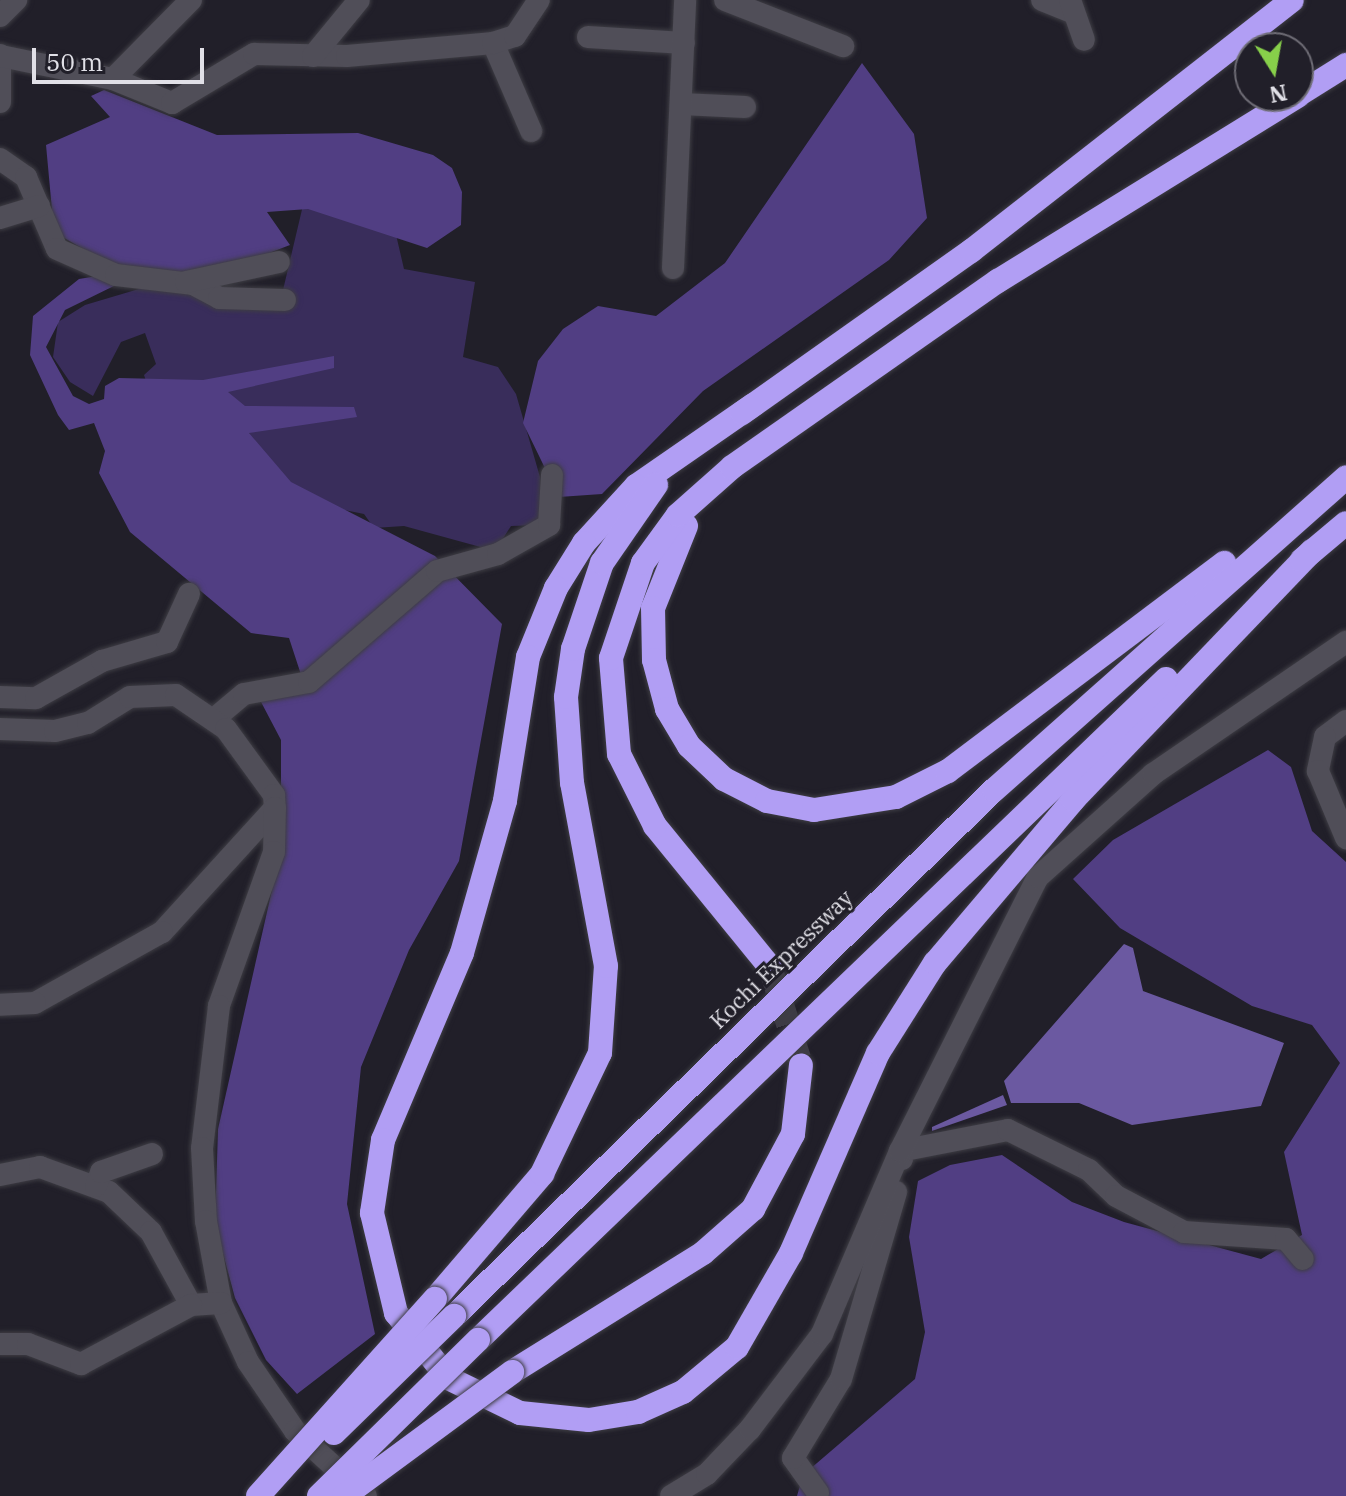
<!DOCTYPE html>
<html>
<head>
<meta charset="utf-8">
<style>
  body { margin:0 }
  #map { position:relative; width:1346px; height:1496px; overflow:hidden; background:#211f29; font-family:"IBM Plex Serif",serif }
  div>[style] { position:absolute }
  .green>* { inset:0; background:#392d5b }
  .forest>* { inset:0; background:#513e83 }
  .water>* { inset:0; background:#6b59a1 }
  .motorway-tunnel>* { height:24px; margin-top:-12px; transform-origin:0; background:repeating-linear-gradient(90deg,#3e3c46 0 24px,transparent 0 36px) }
  .roads { filter:drop-shadow(0 0 2px #3e3d44) drop-shadow(0 0 2px #3e3d44) }
  .minor>* { height:22px; margin:-11px; padding:0 11px; transform-origin:11px; border-radius:11px; background:#504e58 }
  .motorway>* { height:24px; margin:-12px; padding:0 12px; transform-origin:12px; border-radius:12px; background:#b19ef4 }
  .bridges { filter:drop-shadow(0 0 2px #3e3d44) drop-shadow(0 0 2px #3e3d44) }
  .motorway-bridge>* { height:24px; margin:-12px; padding:0 12px; transform-origin:12px; border-radius:12px; background:#b19ef4 }
  span { translate:-50% -50%; white-space:nowrap; text-align:center; line-height:1.15; -webkit-text-stroke:6px #211f29; paint-order:stroke }
  .street-label { font-size:22px; color:#e1e0e7 }
  .north { position:absolute; left:1234px; top:32px; width:80px; height:80px; box-sizing:border-box; background:#211f29; border:2px solid #6e6c75; border-radius:50%; rotate:169deg; font-size:22px; font-weight:700; line-height:32px; text-align:center; color:#e1e0e7 }
  .north::after { content:''; display:block; margin:auto; width:28px; height:36px; background:#87cf4a; clip-path:polygon(50% 0,100% 100%,50% 72%,0 100%) }
  .scale { position:absolute; left:32px; top:48px; width:172px; height:36px; box-sizing:border-box; border:4px solid #e1e0e7; border-top:0; padding-left:10px; font-size:24px; line-height:28px; white-space:nowrap; color:#e1e0e7; -webkit-text-stroke:6px #211f29; paint-order:stroke }
</style>
</head>
<body>
<div id="map">
  <div class="green">
    <div style="clip-path:polygon(304px 201px,394px 226px,404px 269px,475px 282px,463px 357px,498px 367px,516px 394px,540px 477px,541px 525px,511px 526px,495px 551px,404px 526px,374px 528px,364px 514px,310px 503px,261px 463px,239px 408px,149px 390px,144px 375px,156px 364px,145px 333px,121px 342px,93px 396px,70px 382px,53px 357px,58px 322px,85px 305px,159px 283px,279px 307px)"></div>
  </div>
  <div class="forest">
    <div style="clip-path:polygon(862px 63px,914px 134px,927px 218px,889px 260px,703px 391px,602px 494px,559px 497px,523px 423px,538px 361px,563px 329px,598px 306px,656px 316px,725px 263px)"></div>
    <div style="clip-path:polygon(104px 90px,217px 135px,358px 133px,433px 155px,452px 168px,462px 192px,461px 225px,427px 248px,308px 209px,267px 212px,290px 245px,238px 265px,176px 275px,109px 264px,54px 232px,46px 145px,110px 117px,91px 96px)"></div>
    <div style="clip-path:polygon(97px 276px,120px 283px,65px 310px,46px 347px,73px 396px,89px 404px,104px 399px,105px 386px,119px 378px,203px 380px,334px 356px,334px 368px,228px 392px,245px 406px,354px 407px,357px 417px,249px 433px,291px 482px,435px 556px,502px 624px,459px 861px,409px 950px,361px 1067px,347px 1204px,375px 1334px,297px 1394px,266px 1360px,235px 1298px,215px 1224px,218px 1129px,281px 850px,281px 740px,260px 700px,307px 693px,289px 638px,251px 633px,130px 532px,99px 473px,105px 451px,94px 423px,69px 430px,58px 415px,30px 355px,33px 316px,79px 279px)"></div>
    <div style="clip-path:polygon(1268px 750px,1291px 767px,1312px 831px,1346px 862px,1346px 1496px,797px 1496px,803px 1475px,915px 1379px,925px 1332px,909px 1237px,918px 1181px,950px 1165px,1002px 1155px,1072px 1202px,1124px 1222px,1261px 1259px,1302px 1235px,1284px 1152px,1340px 1063px,1312px 1025px,1252px 1006px,1120px 928px,1073px 879px,1113px 840px)"></div>
  </div>
  <div class="water">
    <div style="clip-path:polygon(1124px 944px,1133px 948px,1143px 991px,1284px 1043px,1261px 1106px,1132px 1125px,1079px 1103px,1011px 1103px,1004px 1081px)"></div>
    <div style="clip-path:polygon(1003px 1095px,1007px 1105px,932px 1131px,932px 1127px)"></div>
  </div>
  <div class="motorway-tunnel">
    <div style="left:770px;top:967px;width:103px;rotate:72.4deg"></div>
  </div>
  <div class="roads">
    <div class="minor">
      <div style="left:725px;top:0;width:127px;rotate:21.3deg"></div>
      <div style="left:1042px;top:0;width:32px;rotate:22deg"></div>
      <div style="left:1070px;top:0;width:42px;rotate:70.7deg"></div>
      <div style="left:0;top:16px;width:23px;rotate:-45deg"></div>
      <div style="left:588px;top:37px;width:96px;rotate:3.6deg"></div>
      <div style="left:493px;top:43px;width:96px;rotate:66.6deg"></div>
      <div style="left:0;top:55px;width:47px;rotate:90deg"></div>
      <div style="left:1px;top:56px;width:114px;rotate:11.6deg"></div>
      <div style="left:113px;top:79px;width:64px;rotate:22.1deg"></div>
      <div style="left:172px;top:103px;width:96px;rotate:-30.9deg"></div>
      <div style="left:254px;top:54px;width:93px;rotate:1.2deg"></div>
      <div style="left:347px;top:56px;width:147px;rotate:-5.1deg"></div>
      <div style="left:493px;top:43px;width:23px;rotate:-18deg"></div>
      <div style="left:515px;top:36px;width:43px;rotate:-56.3deg"></div>
      <div style="left:313px;top:56px;width:72px;rotate:-50.6deg"></div>
      <div style="left:113px;top:79px;width:111px;rotate:-45.4deg"></div>
      <div style="left:682px;top:104px;width:63px;rotate:2.7deg"></div>
      <div style="left:0;top:159px;width:32px;rotate:35deg"></div>
      <div style="left:26px;top:177px;width:78px;rotate:66.7deg"></div>
      <div style="left:57px;top:249px;width:64px;rotate:23.8deg"></div>
      <div style="left:116px;top:275px;width:78px;rotate:6.7deg"></div>
      <div style="left:193px;top:284px;width:30px;rotate:28deg"></div>
      <div style="left:219px;top:298px;width:66px;rotate:1.7deg"></div>
      <div style="left:0;top:218px;width:41px;rotate:-17.1deg"></div>
      <div style="left:673px;top:268px;width:268px;rotate:-87.4deg"></div>
      <div style="left:186px;top:282px;width:95px;rotate:-12.1deg"></div>
      <div style="left:0;top:697px;width:36px;rotate:2deg"></div>
      <div style="left:36px;top:698px;width:76px;rotate:-29.3deg"></div>
      <div style="left:102px;top:661px;width:68px;rotate:-16.3deg"></div>
      <div style="left:167px;top:642px;width:53px;rotate:-65.4deg"></div>
      <div style="left:214px;top:719px;width:39px;rotate:-40deg"></div>
      <div style="left:244px;top:694px;width:66px;rotate:-10.5deg"></div>
      <div style="left:309px;top:682px;width:169px;rotate:-40.9deg"></div>
      <div style="left:437px;top:571px;width:63px;rotate:-15.6deg"></div>
      <div style="left:498px;top:554px;width:59px;rotate:-29.6deg"></div>
      <div style="left:549px;top:525px;width:50px;rotate:-86.6deg"></div>
      <div style="left:1346px;top:721px;width:26px;rotate:143deg"></div>
      <div style="left:1325px;top:737px;width:35px;rotate:102deg"></div>
      <div style="left:1318px;top:771px;width:73px;rotate:67.3deg"></div>
      <div style="left:0;top:729px;width:55px;rotate:2.1deg"></div>
      <div style="left:55px;top:731px;width:34px;rotate:-14deg"></div>
      <div style="left:88px;top:723px;width:49px;rotate:-31.8deg"></div>
      <div style="left:130px;top:697px;width:46px;rotate:-2.5deg"></div>
      <div style="left:176px;top:695px;width:60px;rotate:34.2deg"></div>
      <div style="left:226px;top:729px;width:82px;rotate:54deg"></div>
      <div style="left:274px;top:795px;width:13px;rotate:86deg"></div>
      <div style="left:275px;top:808px;width:168px;rotate:132.3deg"></div>
      <div style="left:162px;top:932px;width:145px;rotate:150.8deg"></div>
      <div style="left:35px;top:1003px;width:35px;rotate:177deg"></div>
      <div style="left:275px;top:808px;width:44px;rotate:91.3deg"></div>
      <div style="left:274px;top:852px;width:164px;rotate:109.7deg"></div>
      <div style="left:219px;top:1006px;width:143px;rotate:96.8deg"></div>
      <div style="left:202px;top:1148px;width:73px;rotate:86.9deg"></div>
      <div style="left:206px;top:1221px;width:83px;rotate:79.6deg"></div>
      <div style="left:221px;top:1303px;width:65px;rotate:65.4deg"></div>
      <div style="left:248px;top:1362px;width:83px;rotate:55.7deg"></div>
      <div style="left:295px;top:1431px;width:96px;rotate:42.5deg"></div>
      <div style="left:902px;top:1159px;width:8px;rotate:-104deg"></div>
      <div style="left:900px;top:1151px;width:110px;rotate:-11deg"></div>
      <div style="left:1008px;top:1130px;width:90px;rotate:26.3deg"></div>
      <div style="left:1089px;top:1170px;width:37px;rotate:44deg"></div>
      <div style="left:1116px;top:1196px;width:77px;rotate:27.9deg"></div>
      <div style="left:1184px;top:1232px;width:102px;rotate:3.9deg"></div>
      <div style="left:1286px;top:1239px;width:26px;rotate:50deg"></div>
      <div style="left:0;top:1175px;width:41px;rotate:-11.3deg"></div>
      <div style="left:40px;top:1167px;width:73px;rotate:19.9deg"></div>
      <div style="left:109px;top:1192px;width:58px;rotate:43.6deg"></div>
      <div style="left:151px;top:1232px;width:83px;rotate:61.3deg"></div>
      <div style="left:191px;top:1305px;width:30px;rotate:-4deg"></div>
      <div style="left:96px;top:1186px;width:15px;rotate:-70deg"></div>
      <div style="left:101px;top:1172px;width:54px;rotate:-19.4deg"></div>
      <div style="left:0;top:1344px;width:28px"></div>
      <div style="left:28px;top:1344px;width:57px;rotate:20.7deg"></div>
      <div style="left:81px;top:1364px;width:125px;rotate:-28.2deg"></div>
      <div style="left:818px;top:1493px;width:43px;rotate:-125.5deg"></div>
      <div style="left:793px;top:1458px;width:92px;rotate:-58.7deg"></div>
      <div style="left:841px;top:1379px;width:195px;rotate:-73.6deg"></div>
      <div style="left:671px;top:1496px;width:42px;rotate:-31.4deg"></div>
      <div style="left:707px;top:1474px;width:62px;rotate:-46.3deg"></div>
      <div style="left:750px;top:1429px;width:119px;rotate:-52.8deg"></div>
      <div style="left:822px;top:1334px;width:199px;rotate:-66.9deg"></div>
      <div style="left:900px;top:1151px;width:307px;rotate:-63.3deg"></div>
      <div style="left:1038px;top:877px;width:154px;rotate:-41.8deg"></div>
      <div style="left:1153px;top:774px;width:234px;rotate:-34.4deg"></div>
    </div>
    <div class="motorway">
      <div style="left:1298px;top:95px;width:57px;rotate:-32deg"></div>
      <div style="left:753px;top:405px;width:142px;rotate:145.3deg"></div>
      <div style="left:636px;top:486px;width:77px;rotate:132.4deg"></div>
      <div style="left:584px;top:543px;width:53px;rotate:121.9deg"></div>
      <div style="left:556px;top:588px;width:74px;rotate:112.1deg"></div>
      <div style="left:528px;top:657px;width:146px;rotate:99.1deg"></div>
      <div style="left:505px;top:801px;width:158px;rotate:105.8deg"></div>
      <div style="left:462px;top:953px;width:203px;rotate:112.9deg"></div>
      <div style="left:383px;top:1140px;width:74px;rotate:98.6deg"></div>
      <div style="left:372px;top:1213px;width:103px;rotate:76.5deg"></div>
      <div style="left:396px;top:1313px;width:83px;rotate:51.3deg"></div>
      <div style="left:448px;top:1378px;width:80px;rotate:25.9deg"></div>
      <div style="left:520px;top:1413px;width:69px;rotate:5.8deg"></div>
      <div style="left:589px;top:1420px;width:50px;rotate:-9.3deg"></div>
      <div style="left:638px;top:1412px;width:49px;rotate:-24deg"></div>
      <div style="left:683px;top:1392px;width:70px;rotate:-39.8deg"></div>
      <div style="left:737px;top:1347px;width:108px;rotate:-60.1deg"></div>
      <div style="left:791px;top:1253px;width:218px;rotate:-66.5deg"></div>
      <div style="left:878px;top:1053px;width:107px;rotate:-57.7deg"></div>
      <div style="left:935px;top:963px;width:214px;rotate:-49.7deg"></div>
      <div style="left:1073px;top:800px;width:345px;rotate:-46.2deg"></div>
      <div style="left:742px;top:413px;width:281px;rotate:-35.3deg"></div>
      <div style="left:971px;top:251px;width:407px;rotate:-38deg"></div>
      <div style="left:686px;top:526px;width:88px;rotate:111.9deg"></div>
      <div style="left:653px;top:608px;width:52px;rotate:88.9deg"></div>
      <div style="left:654px;top:660px;width:51px;rotate:75.1deg"></div>
      <div style="left:667px;top:709px;width:43px;rotate:59.3deg"></div>
      <div style="left:689px;top:746px;width:48px;rotate:43.3deg"></div>
      <div style="left:724px;top:779px;width:48px;rotate:27.1deg"></div>
      <div style="left:767px;top:801px;width:48px;rotate:10.8deg"></div>
      <div style="left:814px;top:810px;width:83px;rotate:-9deg"></div>
      <div style="left:896px;top:797px;width:58px;rotate:-26.6deg"></div>
      <div style="left:948px;top:771px;width:346px;rotate:-37deg"></div>
      <div style="left:1302px;top:560px;width:57px;rotate:-40.1deg"></div>
      <div style="left:770px;top:967px;width:182px;rotate:-129.2deg"></div>
      <div style="left:655px;top:826px;width:80px;rotate:-116.6deg"></div>
      <div style="left:619px;top:754px;width:96px;rotate:-94.8deg"></div>
      <div style="left:611px;top:658px;width:100px;rotate:-71.4deg"></div>
      <div style="left:643px;top:563px;width:59px;rotate:-53.9deg"></div>
      <div style="left:678px;top:515px;width:72px;rotate:-41.6deg"></div>
      <div style="left:732px;top:467px;width:325px;rotate:-35deg"></div>
      <div style="left:998px;top:281px;width:352px;rotate:-31.7deg"></div>
      <div style="left:435px;top:1299px;width:165px;rotate:-49.4deg"></div>
      <div style="left:542px;top:1174px;width:134px;rotate:-64.4deg"></div>
      <div style="left:600px;top:1053px;width:87px;rotate:-86.1deg"></div>
      <div style="left:606px;top:966px;width:186px;rotate:-100.5deg"></div>
      <div style="left:572px;top:783px;width:86px;rotate:-94deg"></div>
      <div style="left:566px;top:697px;width:49px;rotate:-81.7deg"></div>
      <div style="left:573px;top:649px;width:91px;rotate:-71.4deg"></div>
      <div style="left:602px;top:563px;width:95px;rotate:-55.3deg"></div>
      <div style="left:454px;top:1316px;width:754px;rotate:-44.25deg"></div>
      <div style="left:994px;top:790px;width:471px;rotate:-41.6deg"></div>
      <div style="left:478px;top:1340px;width:954px;rotate:-43.85deg"></div>
      <div style="left:512px;top:1372px;width:225px;rotate:-31.9deg"></div>
      <div style="left:703px;top:1253px;width:67px;rotate:-41.3deg"></div>
      <div style="left:753px;top:1209px;width:85px;rotate:-61.9deg"></div>
      <div style="left:793px;top:1134px;width:69px;rotate:-83.4deg"></div>
    </div>
  </div>
  <div class="bridges">
    <div class="motorway-bridge">
      <div style="left:334px;top:1433px;width:168px;rotate:-44.3deg"></div>
      <div style="left:258px;top:1496px;width:265px;rotate:-48.1deg"></div>
      <div style="left:319px;top:1496px;width:223px;rotate:-44.5deg"></div>
      <div style="left:344px;top:1496px;width:209px;rotate:-36.4deg"></div>
    </div>
  </div>
  <div class="street-label">
    <span style="left:781px;top:959px;rotate:-44deg">Kochi Expressway</span>
  </div>
  <div class="north">N</div>
  <div class="scale">50 m</div>
</div>
</body>
</html>
